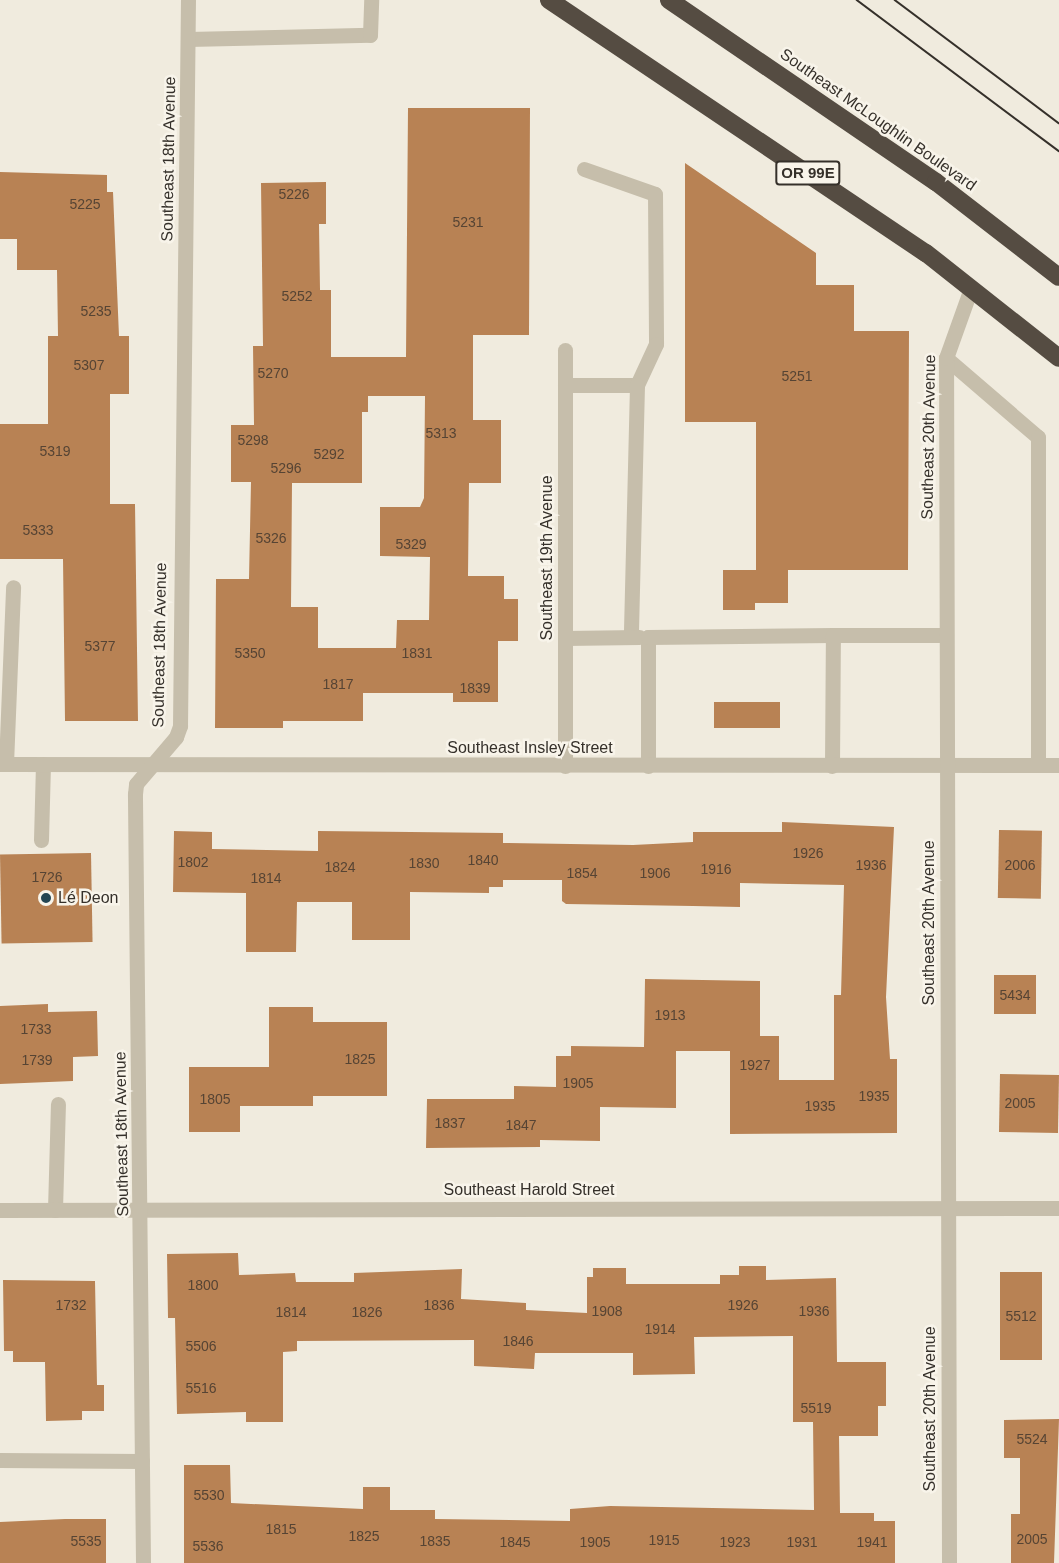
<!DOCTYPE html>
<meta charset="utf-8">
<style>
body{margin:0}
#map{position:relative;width:1059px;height:1563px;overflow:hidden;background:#f0ebde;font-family:Arial,sans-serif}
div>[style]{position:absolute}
.building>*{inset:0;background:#b88254;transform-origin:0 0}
.lane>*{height:15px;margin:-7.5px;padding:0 7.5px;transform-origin:7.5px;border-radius:7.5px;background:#c6beab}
.street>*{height:15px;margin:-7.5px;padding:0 7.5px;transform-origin:7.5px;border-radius:7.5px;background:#c6beab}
.highway>*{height:18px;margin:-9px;padding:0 9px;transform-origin:9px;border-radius:9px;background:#554c42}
.tram>*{height:1.5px;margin:-0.75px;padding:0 0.75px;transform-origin:0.75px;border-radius:0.75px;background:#35302a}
.dots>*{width:16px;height:16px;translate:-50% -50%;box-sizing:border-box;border:3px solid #f8f4ea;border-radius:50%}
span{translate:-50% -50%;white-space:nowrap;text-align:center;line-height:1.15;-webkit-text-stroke:5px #f8f4ea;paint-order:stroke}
.number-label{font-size:14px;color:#564434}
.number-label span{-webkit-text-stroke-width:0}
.shield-label span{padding:2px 4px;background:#f8f4ea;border:2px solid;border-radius:4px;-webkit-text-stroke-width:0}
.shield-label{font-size:15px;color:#35302a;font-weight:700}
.street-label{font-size:16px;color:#35302a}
.poi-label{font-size:16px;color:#35302a}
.left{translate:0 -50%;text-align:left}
</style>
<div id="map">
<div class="building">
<i style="clip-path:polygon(evenodd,408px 108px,530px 108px,529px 335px,473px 335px,473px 420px,501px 420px,501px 483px,469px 483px,468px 576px,504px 576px,504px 599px,518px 599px,518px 641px,498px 641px,498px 702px,453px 702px,453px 693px,363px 693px,363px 721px,283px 721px,283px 728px,215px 728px,216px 579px,249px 579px,251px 482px,231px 482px,231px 425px,254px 425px,253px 346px,263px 346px,261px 183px,326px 182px,326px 224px,319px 224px,320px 290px,331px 290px,331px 357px,406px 357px,408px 108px,368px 396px,425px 396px,424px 498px,420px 507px,380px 507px,380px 556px,430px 557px,429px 620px,397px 620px,396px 648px,318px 648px,318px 607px,291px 607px,292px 483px,362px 483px,362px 412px,368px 412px,368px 396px)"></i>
<i style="clip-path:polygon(685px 163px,816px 253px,816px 285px,854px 285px,854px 331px,909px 331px,908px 570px,788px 570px,788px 603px,755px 603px,755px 610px,723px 610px,723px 570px,756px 570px,756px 422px,685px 422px)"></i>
<i style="clip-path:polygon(0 172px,107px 175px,107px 192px,113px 192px,119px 336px,129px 336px,129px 394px,110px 394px,110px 504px,135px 504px,138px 721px,65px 721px,63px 559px,0 559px,0 424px,48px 424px,48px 336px,58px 336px,57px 270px,17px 270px,17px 239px,0 239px)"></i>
<i style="left:714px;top:702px;width:66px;height:26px"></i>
<i style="clip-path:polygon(782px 822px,894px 827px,886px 997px,890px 1059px,897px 1059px,897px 1133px,730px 1134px,730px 1051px,676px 1051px,676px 1108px,600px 1107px,600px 1141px,540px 1140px,540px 1147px,426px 1148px,427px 1099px,514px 1099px,514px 1086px,556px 1087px,556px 1056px,571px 1056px,571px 1046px,644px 1047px,645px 979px,760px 981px,760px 1036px,779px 1036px,779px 1080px,834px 1080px,834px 995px,841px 995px,844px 885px,740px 883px,740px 907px,693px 906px,566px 904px,562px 901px,562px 880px,503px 880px,503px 887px,489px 887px,489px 893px,410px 892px,410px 940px,352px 940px,352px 902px,297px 902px,296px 952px,246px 952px,246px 893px,173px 892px,174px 831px,212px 832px,212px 849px,318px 851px,318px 831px,503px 833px,503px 843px,633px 845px,693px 842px,693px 832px,782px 832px)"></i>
<i style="left:999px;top:830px;width:43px;height:68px;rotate:1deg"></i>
<i style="left:91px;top:853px;width:89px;height:91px;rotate:89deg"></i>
<i style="left:994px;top:975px;width:42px;height:39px"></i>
<i style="clip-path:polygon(48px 1004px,48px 1012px,97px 1011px,98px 1056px,73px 1057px,73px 1081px,0 1084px,0 1006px)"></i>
<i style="clip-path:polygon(269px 1007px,313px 1007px,313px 1022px,387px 1022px,387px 1096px,313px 1096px,313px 1106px,240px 1106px,240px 1132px,189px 1132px,189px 1067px,269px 1067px)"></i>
<i style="left:1000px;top:1074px;width:59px;height:58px;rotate:1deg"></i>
<i style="clip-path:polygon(238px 1253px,239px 1275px,295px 1273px,296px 1282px,354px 1282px,354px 1273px,462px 1269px,461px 1299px,526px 1303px,526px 1310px,587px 1313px,587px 1277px,593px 1277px,593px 1268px,626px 1268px,626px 1284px,720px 1284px,720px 1275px,739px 1275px,739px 1266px,766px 1266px,766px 1280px,836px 1278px,837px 1362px,886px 1362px,886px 1406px,878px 1406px,878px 1436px,839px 1436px,840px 1513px,874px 1513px,874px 1521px,895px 1521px,895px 1563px,184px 1563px,184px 1465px,230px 1465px,231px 1503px,363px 1509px,363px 1487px,390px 1487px,390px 1510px,435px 1510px,435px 1519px,570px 1521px,570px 1509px,610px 1506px,814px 1510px,813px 1422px,793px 1422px,793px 1336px,694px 1337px,695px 1374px,633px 1375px,633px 1353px,535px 1353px,534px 1369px,474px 1366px,474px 1340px,297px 1341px,297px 1351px,283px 1352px,283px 1422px,246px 1422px,246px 1412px,177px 1414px,175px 1318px,168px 1318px,167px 1254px)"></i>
<i style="left:1000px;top:1272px;width:42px;height:88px"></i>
<i style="clip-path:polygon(3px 1280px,95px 1281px,97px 1385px,104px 1385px,104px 1411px,82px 1411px,82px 1420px,46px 1421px,45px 1362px,13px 1362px,13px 1351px,4px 1351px)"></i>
<i style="clip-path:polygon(1059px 1419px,1054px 1563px,1011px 1563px,1011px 1514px,1020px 1514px,1020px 1458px,1004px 1458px,1004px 1420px)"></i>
<i style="clip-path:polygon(65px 1519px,106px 1519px,106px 1563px,0 1563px,0 1522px)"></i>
</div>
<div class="lane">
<i style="left:188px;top:39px;width:182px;rotate:-1.3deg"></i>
<i style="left:370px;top:35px;width:35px;rotate:-88deg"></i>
<i style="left:584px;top:169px;width:75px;rotate:19.4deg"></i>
<i style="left:655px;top:194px;width:150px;rotate:89.6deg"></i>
<i style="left:656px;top:344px;width:45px;rotate:114.9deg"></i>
<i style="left:946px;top:358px;width:121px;rotate:40.7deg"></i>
<i style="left:1038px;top:437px;width:328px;rotate:90deg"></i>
<i style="left:565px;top:385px;width:72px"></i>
<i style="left:637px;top:385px;width:252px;rotate:91.4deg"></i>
<i style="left:565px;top:638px;width:74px;rotate:-0.8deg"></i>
<i style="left:6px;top:764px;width:177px;rotate:-87.7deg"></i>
<i style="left:648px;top:766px;width:129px;rotate:-90deg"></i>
<i style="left:648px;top:637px;width:185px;rotate:-0.6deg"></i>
<i style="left:832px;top:766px;width:131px;rotate:-89.6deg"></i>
<i style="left:833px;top:635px;width:113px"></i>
<i style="left:41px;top:840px;width:76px;rotate:-88.5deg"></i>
<i style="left:55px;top:1210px;width:106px;rotate:-88.4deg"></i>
<i style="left:0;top:1460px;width:142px;rotate:0.4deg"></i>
</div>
<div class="street">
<i style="left:0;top:764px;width:1059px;rotate:0.05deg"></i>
<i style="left:565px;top:766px;width:416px;rotate:-90deg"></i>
<i style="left:0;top:1210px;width:1059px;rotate:-0.11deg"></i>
<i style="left:143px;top:1563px;width:769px;rotate:-90.6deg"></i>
<i style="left:135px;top:794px;width:10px;rotate:-84deg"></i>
<i style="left:136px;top:784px;width:62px;rotate:-49.6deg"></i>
<i style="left:176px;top:737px;width:12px;rotate:-70deg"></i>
<i style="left:180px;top:726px;width:726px;rotate:-89.37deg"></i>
<i style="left:949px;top:1563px;width:1205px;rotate:-90.14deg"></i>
<i style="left:946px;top:358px;width:74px;rotate:-70.3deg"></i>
</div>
<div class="highway">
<i style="left:549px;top:0;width:454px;rotate:33.9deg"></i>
<i style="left:926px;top:253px;width:169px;rotate:38.3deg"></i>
<i style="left:669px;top:0;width:323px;rotate:34.3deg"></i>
<i style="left:936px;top:182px;width:155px;rotate:37.7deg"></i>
</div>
<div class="tram">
<i style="left:857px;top:0;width:252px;rotate:36.8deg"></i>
<i style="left:895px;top:0;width:205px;rotate:36.9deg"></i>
</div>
<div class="dots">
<i style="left:46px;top:898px;background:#244552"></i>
</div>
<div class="number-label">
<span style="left:294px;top:194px">5226</span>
<span style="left:85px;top:204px">5225</span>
<span style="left:468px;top:222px">5231</span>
<span style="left:297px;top:296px">5252</span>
<span style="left:96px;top:311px">5235</span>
<span style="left:89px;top:365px">5307</span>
<span style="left:273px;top:373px">5270</span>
<span style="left:797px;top:376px">5251</span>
<span style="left:441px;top:433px">5313</span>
<span style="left:253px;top:440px">5298</span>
<span style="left:55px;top:451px">5319</span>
<span style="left:329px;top:454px">5292</span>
<span style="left:286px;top:468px">5296</span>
<span style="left:38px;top:530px">5333</span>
<span style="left:271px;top:538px">5326</span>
<span style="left:411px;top:544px">5329</span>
<span style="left:100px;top:646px">5377</span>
<span style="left:250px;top:653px">5350</span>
<span style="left:417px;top:653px">1831</span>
<span style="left:338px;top:684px">1817</span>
<span style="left:475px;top:688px">1839</span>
<span style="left:808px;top:853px">1926</span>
<span style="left:483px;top:860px">1840</span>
<span style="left:193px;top:862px">1802</span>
<span style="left:424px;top:863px">1830</span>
<span style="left:871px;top:865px">1936</span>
<span style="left:1020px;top:865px">2006</span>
<span style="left:340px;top:867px">1824</span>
<span style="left:716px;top:869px">1916</span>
<span style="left:582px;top:873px">1854</span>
<span style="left:655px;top:873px">1906</span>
<span style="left:47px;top:877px">1726</span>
<span style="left:266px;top:878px">1814</span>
<span style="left:1015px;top:995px">5434</span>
<span style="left:670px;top:1015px">1913</span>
<span style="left:36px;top:1029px">1733</span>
<span style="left:360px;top:1059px">1825</span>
<span style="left:37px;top:1060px">1739</span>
<span style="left:755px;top:1065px">1927</span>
<span style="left:578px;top:1083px">1905</span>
<span style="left:874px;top:1096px">1935</span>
<span style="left:215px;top:1099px">1805</span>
<span style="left:1020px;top:1103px">2005</span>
<span style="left:820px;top:1106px">1935</span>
<span style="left:450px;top:1123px">1837</span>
<span style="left:521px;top:1125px">1847</span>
<span style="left:203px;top:1285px">1800</span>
<span style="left:71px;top:1305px">1732</span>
<span style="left:439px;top:1305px">1836</span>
<span style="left:743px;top:1305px">1926</span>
<span style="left:607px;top:1311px">1908</span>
<span style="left:814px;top:1311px">1936</span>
<span style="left:291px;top:1312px">1814</span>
<span style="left:367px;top:1312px">1826</span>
<span style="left:1021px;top:1316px">5512</span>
<span style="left:660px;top:1329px">1914</span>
<span style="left:518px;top:1341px">1846</span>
<span style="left:201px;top:1346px">5506</span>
<span style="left:201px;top:1388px">5516</span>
<span style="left:816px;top:1408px">5519</span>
<span style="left:1032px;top:1439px">5524</span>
<span style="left:209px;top:1495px">5530</span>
<span style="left:281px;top:1529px">1815</span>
<span style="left:364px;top:1536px">1825</span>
<span style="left:1032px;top:1539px">2005</span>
<span style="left:664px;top:1540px">1915</span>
<span style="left:86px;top:1541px">5535</span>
<span style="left:435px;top:1541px">1835</span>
<span style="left:515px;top:1542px">1845</span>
<span style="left:595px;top:1542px">1905</span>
<span style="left:735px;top:1542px">1923</span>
<span style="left:802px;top:1542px">1931</span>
<span style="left:872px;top:1542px">1941</span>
<span style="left:208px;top:1546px">5536</span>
</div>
<div class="shield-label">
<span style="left:808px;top:173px">OR 99E</span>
</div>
<div class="street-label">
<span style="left:878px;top:120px;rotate:35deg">Southeast McLoughlin Boulevard</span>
<span style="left:169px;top:159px;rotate:-89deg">Southeast 18th Avenue</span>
<span style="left:929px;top:437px;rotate:-89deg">Southeast 20th Avenue</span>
<span style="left:547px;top:558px;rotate:-90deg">Southeast 19th Avenue</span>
<span style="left:160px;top:645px;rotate:-89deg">Southeast 18th Avenue</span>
<span style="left:530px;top:748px">Southeast Insley Street</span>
<span style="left:929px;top:923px;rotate:-90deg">Southeast 20th Avenue</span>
<span style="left:122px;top:1134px;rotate:-91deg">Southeast 18th Avenue</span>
<span style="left:529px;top:1190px">Southeast Harold Street</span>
<span style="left:930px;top:1409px;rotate:-90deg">Southeast 20th Avenue</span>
</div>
<div class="poi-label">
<span class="left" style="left:58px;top:898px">Lé Deon</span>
</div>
</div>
